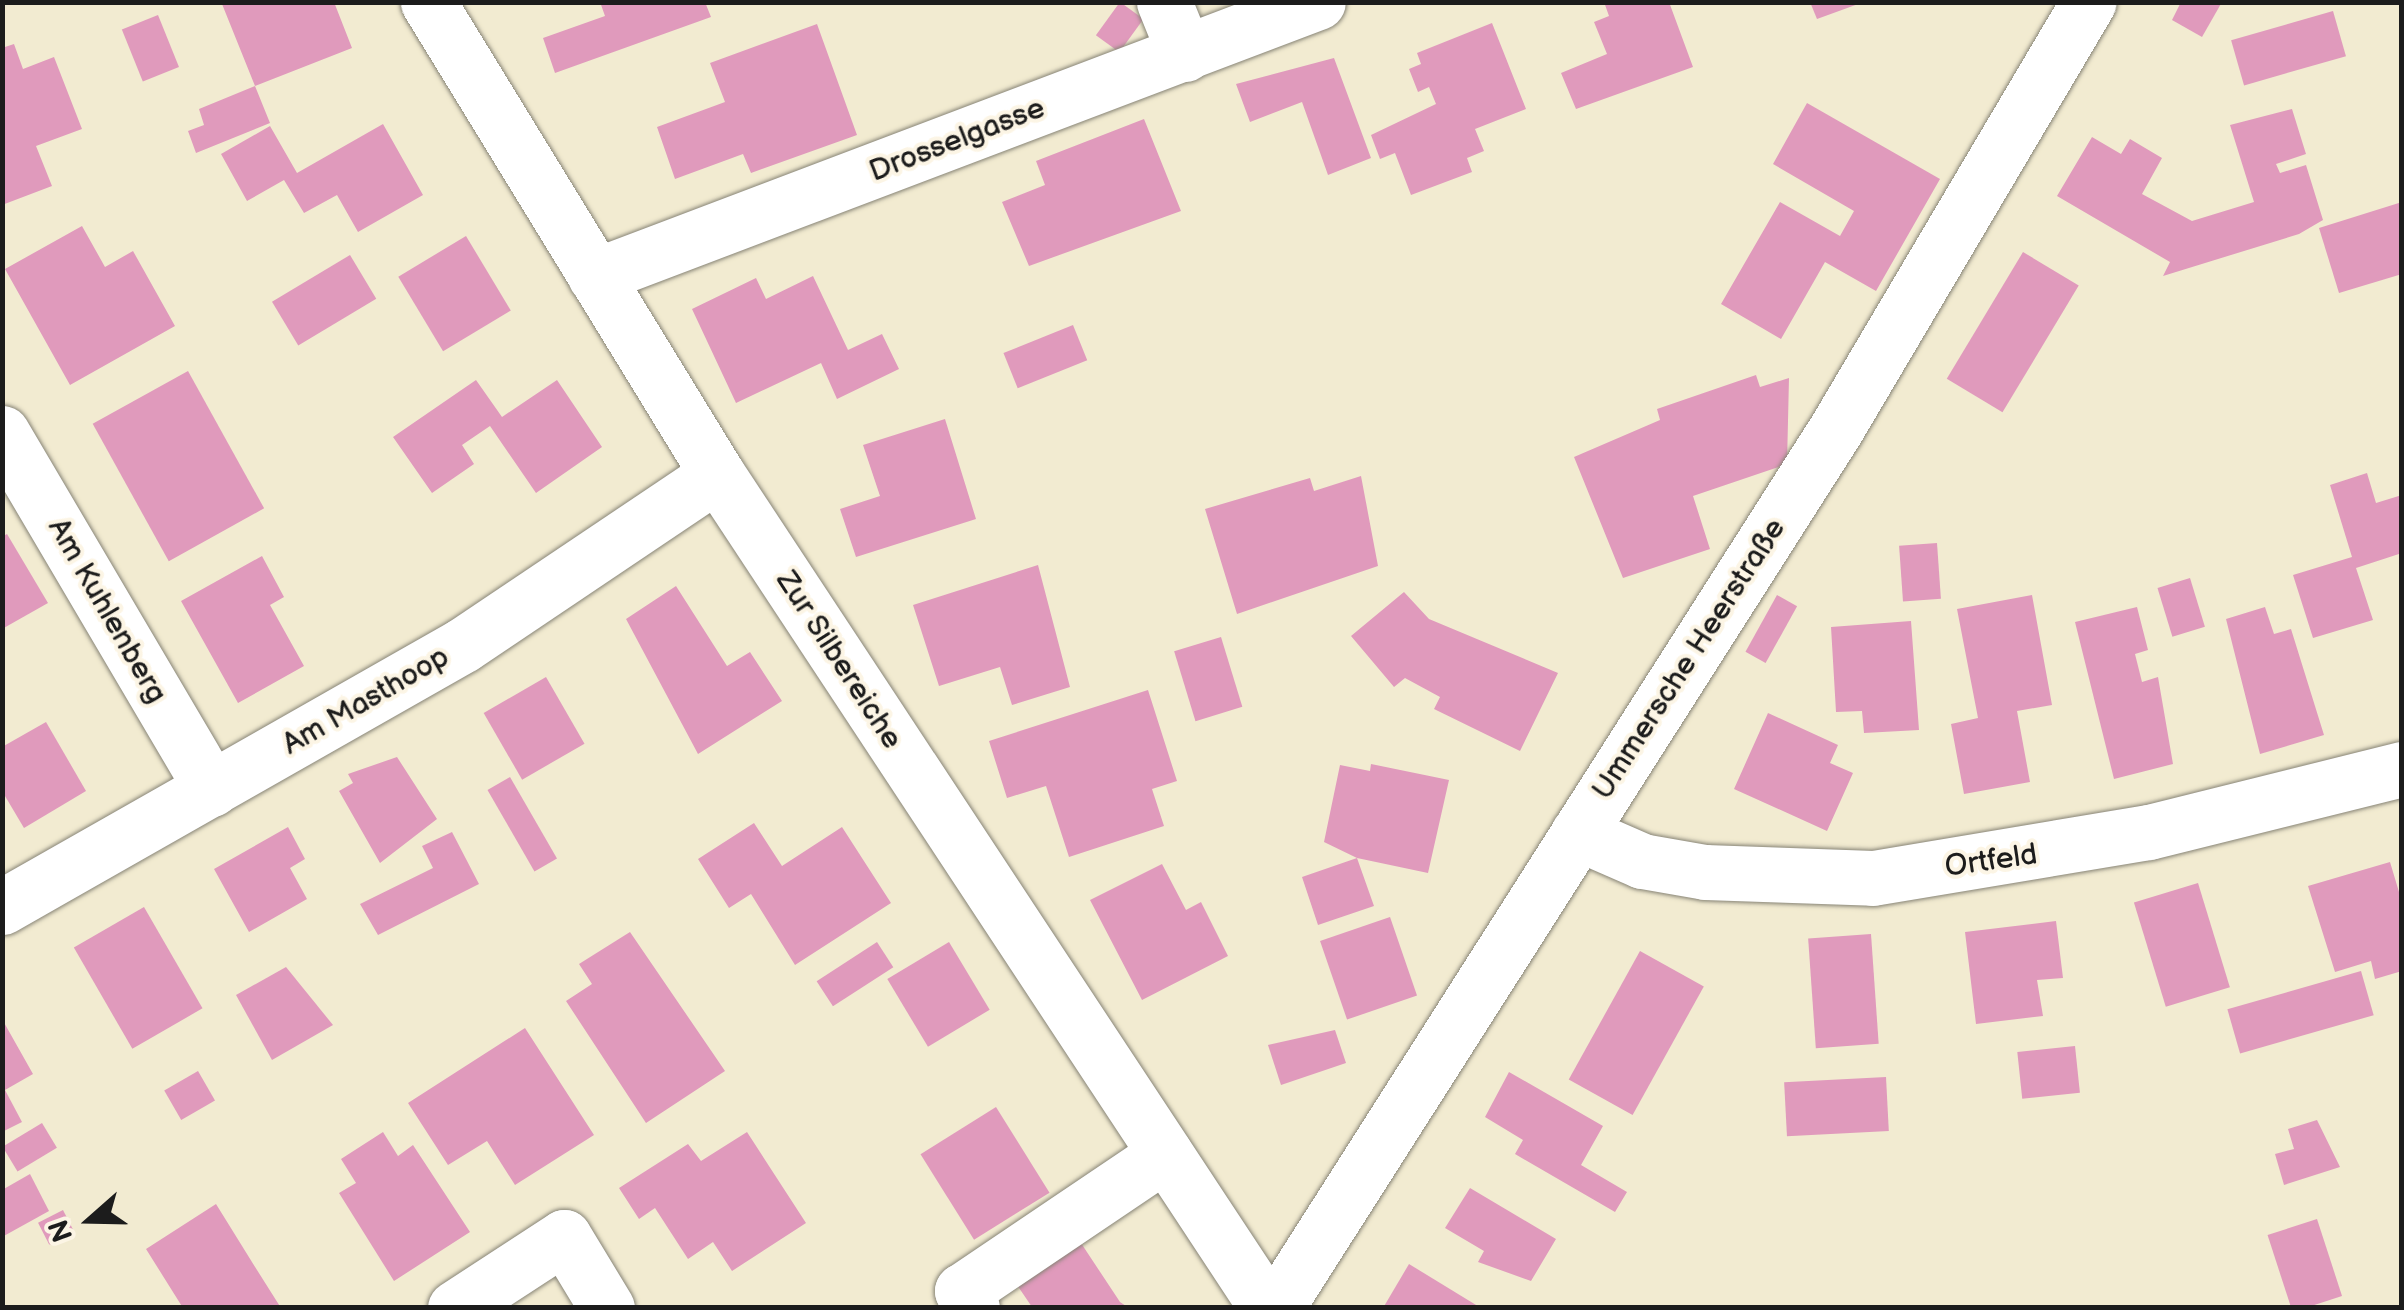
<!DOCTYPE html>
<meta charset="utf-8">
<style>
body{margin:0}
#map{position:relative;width:2404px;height:1310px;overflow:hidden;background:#f2ebd1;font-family:"Balsamiq Sans",sans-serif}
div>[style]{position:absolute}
.building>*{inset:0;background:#e09abc;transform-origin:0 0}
.roads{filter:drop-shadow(0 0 2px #878476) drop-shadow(0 0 2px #878476)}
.minor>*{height:55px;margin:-27.5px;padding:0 27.5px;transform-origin:27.5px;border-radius:27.5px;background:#fff}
span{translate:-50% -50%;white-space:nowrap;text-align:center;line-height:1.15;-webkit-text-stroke:8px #fcf5e5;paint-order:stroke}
.street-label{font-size:30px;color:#1c1c1c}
.frame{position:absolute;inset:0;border:5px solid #1c1c1c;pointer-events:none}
.north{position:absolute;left:40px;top:1170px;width:100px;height:100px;-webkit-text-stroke:8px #fcf5e5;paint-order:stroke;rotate:250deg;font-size:28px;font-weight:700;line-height:40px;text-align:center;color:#1c1c1c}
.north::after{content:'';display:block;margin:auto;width:35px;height:45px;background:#1c1c1c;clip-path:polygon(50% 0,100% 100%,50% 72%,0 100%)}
</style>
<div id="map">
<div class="building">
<i style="clip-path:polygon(334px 2px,352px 48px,255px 86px,270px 123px,196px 153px,188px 131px,204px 125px,199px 109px,255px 86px,222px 4px)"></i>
<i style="clip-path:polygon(600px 2px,705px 2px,711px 17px,555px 73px,543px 38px,605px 16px)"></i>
<i style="left:1120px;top:2px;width:29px;height:41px;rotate:36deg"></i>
<i style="clip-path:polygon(1604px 2px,1669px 2px,1693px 67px,1576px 109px,1561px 73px,1607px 54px,1594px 22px,1609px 16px)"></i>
<i style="clip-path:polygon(1810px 2px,1860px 2px,1861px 3px,1817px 19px)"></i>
<i style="clip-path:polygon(2181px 2px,2222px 2px,2202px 37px,2172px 20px)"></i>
<i style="left:2333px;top:11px;width:47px;height:106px;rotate:74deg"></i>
<i style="left:158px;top:15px;width:56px;height:39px;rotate:68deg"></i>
<i style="clip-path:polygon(1492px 23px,1526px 109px,1475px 129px,1484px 151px,1467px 158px,1472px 172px,1411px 195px,1395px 153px,1380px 159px,1371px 135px,1436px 104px,1429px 87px,1418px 92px,1409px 69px,1421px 64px,1417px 53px)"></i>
<i style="clip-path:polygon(817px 24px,857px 135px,751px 173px,743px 154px,675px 179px,657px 127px,725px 102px,710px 63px)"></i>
<i style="clip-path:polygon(14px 44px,23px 69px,54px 57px,82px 129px,36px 146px,52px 186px,2px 205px,2px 48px)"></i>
<i style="clip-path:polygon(1334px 58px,1371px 158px,1328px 175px,1302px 102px,1250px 122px,1236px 84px)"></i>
<i style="clip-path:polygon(1807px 103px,1940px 179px,1876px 291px,1825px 262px,1781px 339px,1721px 304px,1780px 202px,1840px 236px,1854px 211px,1773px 164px)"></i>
<i style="clip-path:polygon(2292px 109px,2306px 154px,2276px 164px,2280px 173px,2306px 165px,2323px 220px,2299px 234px,2163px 276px,2170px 262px,2057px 196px,2092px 137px,2121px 154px,2130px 139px,2162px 158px,2142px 194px,2192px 221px,2254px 202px,2230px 125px)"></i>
<i style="clip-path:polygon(1144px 119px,1181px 211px,1029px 266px,1002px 202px,1045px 185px,1036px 161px)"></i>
<i style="clip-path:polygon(383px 124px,423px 195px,358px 232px,337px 195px,304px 213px,284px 180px,247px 201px,221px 154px,270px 126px,297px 173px)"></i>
<i style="clip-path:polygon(2402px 202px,2402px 274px,2339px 293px,2319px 228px)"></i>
<i style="clip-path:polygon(82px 226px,105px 267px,133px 251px,175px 326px,70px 385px,5px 269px)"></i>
<i style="left:466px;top:236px;width:87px;height:79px;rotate:59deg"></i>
<i style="left:2023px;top:252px;width:65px;height:148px;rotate:31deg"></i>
<i style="left:350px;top:255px;width:51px;height:91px;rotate:59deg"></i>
<i style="clip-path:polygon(813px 276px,848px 350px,882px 334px,899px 369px,837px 399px,821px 363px,736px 403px,692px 309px,756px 278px,766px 299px)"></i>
<i style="left:1073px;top:325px;width:38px;height:75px;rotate:68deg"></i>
<i style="left:188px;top:371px;width:157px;height:109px;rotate:61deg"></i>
<i style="clip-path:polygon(1756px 375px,1760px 387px,1789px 378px,1787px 464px,1693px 496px,1710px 549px,1623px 578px,1574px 457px,1660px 420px,1657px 409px)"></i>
<i style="clip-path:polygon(476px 380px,502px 417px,557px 380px,602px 447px,536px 493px,490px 426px,462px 445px,474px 464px,432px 493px,393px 437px)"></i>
<i style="clip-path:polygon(945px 419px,976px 519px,856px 557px,840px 509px,880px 496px,863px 445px)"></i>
<i style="clip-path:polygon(2367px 473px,2376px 503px,2402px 495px,2402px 553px,2356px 568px,2373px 620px,2313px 638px,2293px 575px,2352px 557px,2330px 485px)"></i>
<i style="clip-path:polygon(1361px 476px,1378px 566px,1237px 614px,1205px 509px,1310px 478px,1314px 491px)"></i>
<i style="clip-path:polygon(7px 534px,48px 603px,2px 629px,2px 537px)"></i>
<i style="left:1937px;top:543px;width:56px;height:38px;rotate:86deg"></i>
<i style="clip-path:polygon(262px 556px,284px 597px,270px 605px,304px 666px,238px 703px,181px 601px)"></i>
<i style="clip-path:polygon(1038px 565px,1070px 687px,1012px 705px,1000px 667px,939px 686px,913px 605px)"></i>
<i style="left:2190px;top:578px;width:51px;height:34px;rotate:73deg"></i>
<i style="clip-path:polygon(676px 586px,727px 666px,750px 652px,782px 701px,698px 754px,626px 619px)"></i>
<i style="clip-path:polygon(1404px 592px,1429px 619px,1558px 673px,1520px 751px,1434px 709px,1440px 697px,1405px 678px,1394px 687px,1351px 636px)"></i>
<i style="left:1777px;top:595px;width:23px;height:65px;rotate:29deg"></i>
<i style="clip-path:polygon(2032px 595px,2052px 705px,2017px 711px,2030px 782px,1964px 794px,1951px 724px,1978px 718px,1957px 609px)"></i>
<i style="clip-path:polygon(2137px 607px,2148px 650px,2135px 654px,2142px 682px,2158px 677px,2173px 764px,2114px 779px,2075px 622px)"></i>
<i style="clip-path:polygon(2265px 607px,2274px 634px,2291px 629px,2324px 735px,2260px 754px,2226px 619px)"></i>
<i style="clip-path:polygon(1911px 621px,1919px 730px,1864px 733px,1862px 711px,1836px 712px,1831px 627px)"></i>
<i style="left:1221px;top:637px;width:73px;height:49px;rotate:73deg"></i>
<i style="left:546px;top:677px;width:77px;height:72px;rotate:60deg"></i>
<i style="clip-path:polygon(1148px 690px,1177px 781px,1152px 789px,1164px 826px,1069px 857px,1046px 786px,1007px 798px,989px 741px)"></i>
<i style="clip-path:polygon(1768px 713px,1838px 745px,1830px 763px,1853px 773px,1827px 831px,1734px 789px)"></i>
<i style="clip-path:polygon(46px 722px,86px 791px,24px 828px,2px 791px,2px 747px)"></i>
<i style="clip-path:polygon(397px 757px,437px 819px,380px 863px,339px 791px,353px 783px,348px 774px)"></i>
<i style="clip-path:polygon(1371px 764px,1449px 780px,1428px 873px,1357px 858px,1374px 906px,1318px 925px,1302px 877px,1357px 858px,1324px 842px,1340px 765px,1370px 771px)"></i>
<i style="left:510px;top:777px;width:94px;height:26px;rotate:60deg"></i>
<i style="clip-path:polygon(754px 823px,782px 866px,842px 827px,891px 903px,795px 965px,751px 894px,729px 908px,698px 859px)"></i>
<i style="clip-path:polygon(288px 827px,305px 859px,290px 868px,307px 899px,249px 932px,214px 869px)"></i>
<i style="clip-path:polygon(452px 832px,479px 884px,378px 935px,360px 904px,433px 868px,422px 846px)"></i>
<i style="clip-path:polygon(2390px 862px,2402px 902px,2402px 971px,2375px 979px,2371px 961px,2335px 972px,2308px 886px)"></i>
<i style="clip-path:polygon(1162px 864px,1186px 910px,1201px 902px,1228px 956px,1142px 1000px,1090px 900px)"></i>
<i style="left:2198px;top:883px;width:109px;height:67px;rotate:73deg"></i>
<i style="left:144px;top:907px;width:117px;height:81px;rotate:60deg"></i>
<i style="left:1390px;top:917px;width:83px;height:74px;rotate:71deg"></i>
<i style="clip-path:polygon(2056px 921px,2063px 978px,2037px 980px,2043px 1016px,1976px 1024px,1965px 932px)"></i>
<i style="clip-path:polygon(630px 932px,725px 1071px,646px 1123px,566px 1001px,592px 984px,579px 964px)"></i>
<i style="left:1871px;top:934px;width:110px;height:63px;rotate:86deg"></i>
<i style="left:877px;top:942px;width:30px;height:72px;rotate:57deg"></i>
<i style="left:949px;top:942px;width:79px;height:72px;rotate:59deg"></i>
<i style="left:1640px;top:951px;width:73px;height:147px;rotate:29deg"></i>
<i style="clip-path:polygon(286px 967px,333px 1025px,272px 1060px,236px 995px)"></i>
<i style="left:2361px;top:971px;width:46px;height:139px;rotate:74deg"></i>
<i style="clip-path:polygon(2px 1019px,33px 1074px,5px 1090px,22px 1122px,2px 1132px)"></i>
<i style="clip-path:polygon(525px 1028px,594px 1135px,515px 1185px,487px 1141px,448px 1165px,408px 1103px)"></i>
<i style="clip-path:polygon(1335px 1030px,1346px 1063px,1281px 1085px,1268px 1045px)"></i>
<i style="left:2075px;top:1046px;width:47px;height:58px;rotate:84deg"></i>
<i style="left:198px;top:1071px;width:34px;height:39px;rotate:60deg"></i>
<i style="clip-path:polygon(1509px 1072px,1603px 1126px,1581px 1165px,1627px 1192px,1615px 1212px,1515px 1154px,1523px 1140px,1485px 1117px)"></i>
<i style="left:1886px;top:1077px;width:54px;height:102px;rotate:87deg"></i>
<i style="left:996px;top:1107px;width:101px;height:89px;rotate:58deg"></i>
<i style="clip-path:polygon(2317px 1120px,2340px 1167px,2284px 1185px,2275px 1154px,2294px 1149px,2288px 1129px)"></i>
<i style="left:42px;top:1123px;width:29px;height:46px;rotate:59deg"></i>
<i style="clip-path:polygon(383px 1132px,398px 1156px,413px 1145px,470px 1232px,394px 1281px,339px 1193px,356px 1183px,341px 1159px)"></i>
<i style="clip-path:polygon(747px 1132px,806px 1223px,732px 1271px,713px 1242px,688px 1259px,655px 1208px,639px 1219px,619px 1188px,688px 1144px,701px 1161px)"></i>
<i style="clip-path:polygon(30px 1174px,49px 1211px,2px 1237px,2px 1190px)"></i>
<i style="clip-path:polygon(1470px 1188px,1556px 1239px,1531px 1281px,1478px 1262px,1484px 1251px,1445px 1228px)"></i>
<i style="clip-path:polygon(216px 1204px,257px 1270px,281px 1308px,183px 1308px,146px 1249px)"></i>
<i style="left:63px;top:1210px;width:25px;height:28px;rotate:63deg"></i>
<i style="left:2317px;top:1219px;width:81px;height:52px;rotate:72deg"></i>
<i style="clip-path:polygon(1077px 1237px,1120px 1302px,1129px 1308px,1032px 1307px,1013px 1279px)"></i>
<i style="clip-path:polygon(1409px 1264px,1481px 1308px,1383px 1308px)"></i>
</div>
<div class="roads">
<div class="minor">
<i style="left:428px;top:2px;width:553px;rotate:58.52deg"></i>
<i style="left:717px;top:474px;width:999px;rotate:56.6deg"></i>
<i style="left:1164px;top:2px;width:56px;rotate:68deg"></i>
<i style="left:595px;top:276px;width:773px;rotate:-20.76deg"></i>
<i style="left:2px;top:433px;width:413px;rotate:59.5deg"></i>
<i style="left:1578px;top:833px;width:70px;rotate:23.6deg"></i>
<i style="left:1642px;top:861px;width:64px;rotate:9.9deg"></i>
<i style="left:1705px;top:872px;width:168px;rotate:2deg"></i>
<i style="left:1873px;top:878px;width:280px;rotate:-9.5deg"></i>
<i style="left:2149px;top:832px;width:261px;rotate:-14deg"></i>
<i style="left:2px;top:907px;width:530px;rotate:-29.61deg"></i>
<i style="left:463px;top:645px;width:306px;rotate:-33.9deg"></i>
<i style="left:455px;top:1308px;width:130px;rotate:-33.1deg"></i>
<i style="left:564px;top:1237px;width:83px;rotate:58.8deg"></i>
<i style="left:972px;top:1308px;width:20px;rotate:-120deg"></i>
<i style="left:962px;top:1291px;width:245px;rotate:-34deg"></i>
<i style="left:1276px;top:1308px;width:1042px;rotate:-57.5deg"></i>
<i style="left:1836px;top:429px;width:496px;rotate:-59.4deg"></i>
</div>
</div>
<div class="street-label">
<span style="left:957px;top:140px;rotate:-21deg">Drosselgasse</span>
<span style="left:107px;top:611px;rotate:60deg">Am Kuhlenberg</span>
<span style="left:1689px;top:659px;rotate:-57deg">Ummersche Heerstraße</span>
<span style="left:839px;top:660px;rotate:57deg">Zur Silbereiche</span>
<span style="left:366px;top:701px;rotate:-30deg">Am Masthoop</span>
<span style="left:1991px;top:861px;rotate:-8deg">Ortfeld</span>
</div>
<div class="frame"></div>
<div class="north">N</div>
</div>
